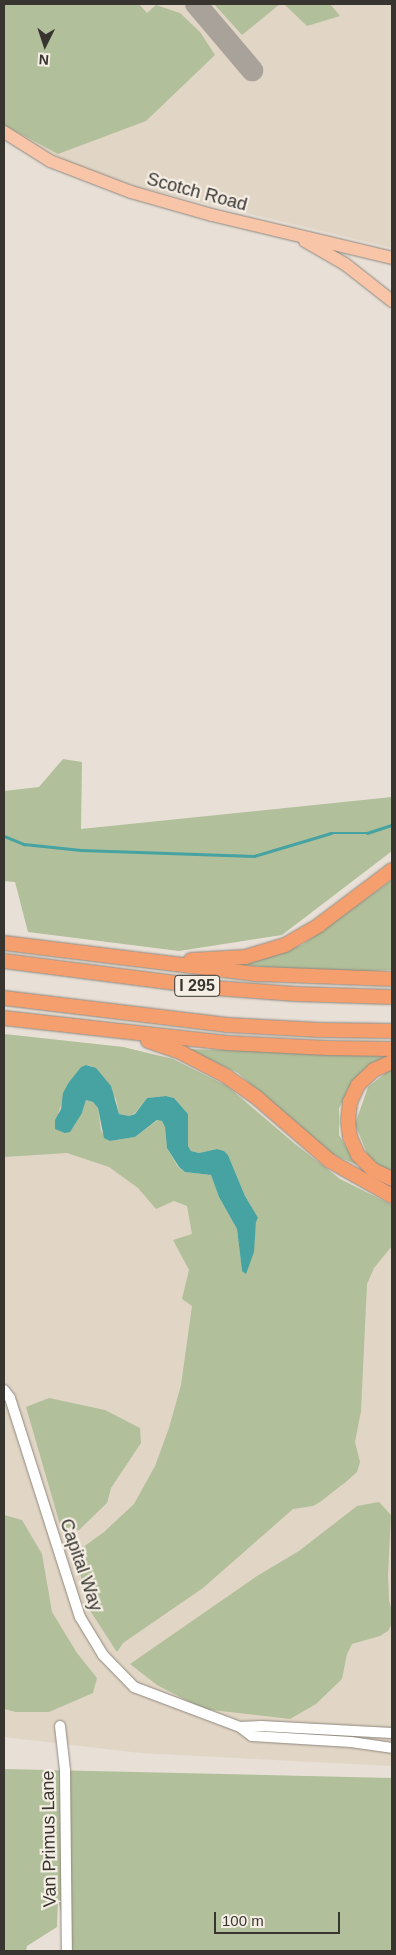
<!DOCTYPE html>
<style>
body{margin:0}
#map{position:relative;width:396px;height:1955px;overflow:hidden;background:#e8e0d7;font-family:Arial,sans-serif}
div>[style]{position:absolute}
.built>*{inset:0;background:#e1d5c5}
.green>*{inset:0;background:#b1bf9a}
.water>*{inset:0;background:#47a2a2}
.stream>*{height:2.5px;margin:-1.25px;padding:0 1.25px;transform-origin:1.25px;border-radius:1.25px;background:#47a2a2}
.taxiway>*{height:22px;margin:-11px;padding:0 11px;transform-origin:11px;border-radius:11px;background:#a8a29a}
.roads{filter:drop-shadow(0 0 1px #8f887f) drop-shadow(0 0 1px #8f887f)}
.minor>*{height:10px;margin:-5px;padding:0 5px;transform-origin:5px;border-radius:5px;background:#fff}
.major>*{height:12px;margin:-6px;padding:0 6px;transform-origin:6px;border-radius:6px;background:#f9c5a8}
.highway>*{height:14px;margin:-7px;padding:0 7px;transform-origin:7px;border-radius:7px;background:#f59f6e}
span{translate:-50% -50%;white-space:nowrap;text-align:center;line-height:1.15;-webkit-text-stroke:4.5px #f5eee4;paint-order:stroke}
.shield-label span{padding:1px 4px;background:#f5eee4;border:1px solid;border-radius:4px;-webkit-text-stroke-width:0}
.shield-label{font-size:16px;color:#383531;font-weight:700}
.street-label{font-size:18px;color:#383531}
.frame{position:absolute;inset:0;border:5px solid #383531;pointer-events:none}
.north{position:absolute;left:20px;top:20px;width:50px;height:50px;-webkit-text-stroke:4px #f5eee4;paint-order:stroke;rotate:184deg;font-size:14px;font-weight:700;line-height:20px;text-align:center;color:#383531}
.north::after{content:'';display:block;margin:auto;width:18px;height:22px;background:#383531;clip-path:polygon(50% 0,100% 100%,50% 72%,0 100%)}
.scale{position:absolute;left:214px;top:1912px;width:126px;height:22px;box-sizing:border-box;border:2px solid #383531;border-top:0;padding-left:6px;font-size:15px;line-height:18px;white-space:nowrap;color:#383531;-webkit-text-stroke:4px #f5eee4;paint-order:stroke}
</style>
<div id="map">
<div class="built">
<i style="clip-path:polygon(4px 4px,392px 4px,392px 248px,141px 188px,73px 164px,33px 144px,4px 125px)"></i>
<i style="clip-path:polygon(4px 1034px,123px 1047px,173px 1059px,227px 1086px,295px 1144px,340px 1179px,392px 1205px,392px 1766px,140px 1753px,4px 1737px)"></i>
</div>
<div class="green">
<i style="clip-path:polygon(4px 4px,139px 4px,147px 13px,156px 5px,180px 13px,200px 32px,215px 55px,146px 121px,58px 154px,4px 125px)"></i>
<i style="clip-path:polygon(214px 4px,280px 4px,242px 35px)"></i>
<i style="clip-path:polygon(284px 4px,330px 4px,340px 16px,307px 26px)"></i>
<i style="clip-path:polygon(63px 759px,82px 762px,81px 829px,392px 797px,392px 851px,282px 935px,179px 951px,28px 932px,15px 882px,4px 881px,4px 791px,39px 787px)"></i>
<i style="clip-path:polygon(392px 880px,392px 970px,343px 972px,240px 965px,302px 945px)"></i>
<i style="clip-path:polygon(evenodd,4px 1034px,123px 1047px,173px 1059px,227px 1086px,295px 1144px,340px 1179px,392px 1205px,392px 1246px,374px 1268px,367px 1284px,361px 1411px,355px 1442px,360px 1462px,357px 1472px,347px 1481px,320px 1502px,313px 1506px,293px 1509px,203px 1588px,123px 1643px,117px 1652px,89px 1609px,75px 1553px,104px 1532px,134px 1504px,155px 1466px,169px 1428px,181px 1385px,192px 1306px,182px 1299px,189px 1270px,173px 1240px,192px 1234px,187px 1206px,174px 1201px,156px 1209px,138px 1188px,109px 1167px,67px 1153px,4px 1157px,4px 1034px,86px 1065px,91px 1066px,116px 1099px,119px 1114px,129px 1116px,135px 1113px,147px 1098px,166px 1096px,174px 1098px,188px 1114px,188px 1146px,191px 1151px,199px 1153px,217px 1149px,224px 1151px,228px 1155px,245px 1196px,258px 1219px,256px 1222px,254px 1246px,242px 1271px,237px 1229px,219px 1197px,211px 1175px,185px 1172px,178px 1167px,167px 1148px,165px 1127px,162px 1121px,158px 1120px,135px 1137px,110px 1141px,101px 1131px,98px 1108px,93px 1102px,86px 1100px,82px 1113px,58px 1114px,69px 1082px,81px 1067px,86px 1065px)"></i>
<i style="clip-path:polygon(187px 1049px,389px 1055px,356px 1079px,339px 1108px,339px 1135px,357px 1165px,323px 1150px,238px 1073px)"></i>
<i style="clip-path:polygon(392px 1068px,392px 1173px,388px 1173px,368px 1156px,355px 1124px,368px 1087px)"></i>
<i style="clip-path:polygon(49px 1398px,105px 1410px,140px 1428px,141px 1443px,111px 1488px,107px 1503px,79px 1530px,61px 1528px,26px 1407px)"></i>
<i style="clip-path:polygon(379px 1502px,391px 1515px,388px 1575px,389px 1600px,392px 1612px,391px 1625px,388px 1631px,380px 1636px,352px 1644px,347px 1654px,342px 1679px,316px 1704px,290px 1719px,203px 1709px,157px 1685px,130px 1664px,257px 1576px,299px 1551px,357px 1506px)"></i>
<i style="clip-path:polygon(4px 1515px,22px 1520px,42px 1554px,52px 1612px,77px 1653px,97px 1678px,93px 1693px,49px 1712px,16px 1712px,4px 1709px)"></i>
<i style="clip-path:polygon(4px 1769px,392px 1778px,392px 1951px,70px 1951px,58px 1899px,57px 1927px,27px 1946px,26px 1951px,4px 1951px)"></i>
</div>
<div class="water">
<i style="clip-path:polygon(86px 1065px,96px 1068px,111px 1086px,119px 1114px,129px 1116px,135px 1114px,147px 1098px,166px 1096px,174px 1098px,188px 1114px,188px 1146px,191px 1151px,199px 1153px,217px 1149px,224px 1151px,228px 1155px,245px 1196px,258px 1218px,256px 1222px,254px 1252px,246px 1274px,242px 1271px,237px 1229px,219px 1197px,211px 1175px,185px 1172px,179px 1167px,167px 1148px,165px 1127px,162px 1121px,157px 1120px,135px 1137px,110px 1141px,104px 1138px,98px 1108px,93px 1102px,86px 1100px,82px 1113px,70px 1132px,65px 1133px,55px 1129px,55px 1120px,61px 1109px,63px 1093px,69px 1082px,81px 1067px)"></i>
</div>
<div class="stream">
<i style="left:4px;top:836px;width:22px;rotate:22deg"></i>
<i style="left:24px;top:844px;width:57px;rotate:6deg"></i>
<i style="left:81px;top:850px;width:173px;rotate:2deg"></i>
<i style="left:254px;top:856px;width:80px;rotate:-16.6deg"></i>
<i style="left:331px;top:833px;width:36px"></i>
<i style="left:367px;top:833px;width:26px;rotate:-18deg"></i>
</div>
<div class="taxiway">
<i style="left:196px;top:4px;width:87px;rotate:49.7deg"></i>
</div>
<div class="roads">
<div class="minor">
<i style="left:4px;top:1390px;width:10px;rotate:53deg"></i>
<i style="left:10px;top:1398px;width:230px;rotate:72.3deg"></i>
<i style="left:80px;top:1617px;width:44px;rotate:58.8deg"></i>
<i style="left:103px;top:1655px;width:45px;rotate:45.9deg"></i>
<i style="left:134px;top:1687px;width:113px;rotate:20.7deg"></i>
<i style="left:240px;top:1727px;width:15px;rotate:37deg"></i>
<i style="left:252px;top:1736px;width:99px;rotate:3.5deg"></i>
<i style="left:351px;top:1742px;width:41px;rotate:8.3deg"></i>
<i style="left:60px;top:1726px;width:44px;rotate:83.5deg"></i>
<i style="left:65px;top:1770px;width:181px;rotate:89.4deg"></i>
<i style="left:240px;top:1727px;width:21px;rotate:-3deg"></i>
<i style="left:261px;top:1726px;width:131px;rotate:3.1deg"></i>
</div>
<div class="major">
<i style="left:4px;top:132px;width:54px;rotate:32.2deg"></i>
<i style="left:50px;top:161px;width:87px;rotate:20.9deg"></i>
<i style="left:131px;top:192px;width:84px;rotate:15.9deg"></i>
<i style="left:212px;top:215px;width:185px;rotate:13.4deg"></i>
<i style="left:305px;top:241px;width:46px;rotate:29.9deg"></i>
<i style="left:345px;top:264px;width:60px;rotate:38.2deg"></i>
</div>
<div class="highway">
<i style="left:4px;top:943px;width:256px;rotate:7deg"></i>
<i style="left:258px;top:974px;width:134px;rotate:2.1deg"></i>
<i style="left:191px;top:960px;width:54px;rotate:-3.2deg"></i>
<i style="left:245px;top:957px;width:42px;rotate:-16.7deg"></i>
<i style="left:285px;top:945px;width:39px;rotate:-30deg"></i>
<i style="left:319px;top:925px;width:91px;rotate:-37deg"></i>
<i style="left:4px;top:961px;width:213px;rotate:7.3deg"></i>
<i style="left:215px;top:988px;width:81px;rotate:4.2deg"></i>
<i style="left:296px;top:994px;width:96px;rotate:1.8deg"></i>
<i style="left:4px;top:998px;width:225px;rotate:6.9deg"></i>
<i style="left:227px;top:1025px;width:93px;rotate:3.1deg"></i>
<i style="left:320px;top:1030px;width:72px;rotate:0.8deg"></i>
<i style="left:4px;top:1018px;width:225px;rotate:6.4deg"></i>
<i style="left:228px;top:1043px;width:99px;rotate:2.9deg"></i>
<i style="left:327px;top:1048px;width:65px;rotate:0.9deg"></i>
<i style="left:148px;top:1041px;width:36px;rotate:19deg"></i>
<i style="left:182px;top:1053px;width:50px;rotate:27.6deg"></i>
<i style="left:226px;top:1076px;width:37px;rotate:35deg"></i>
<i style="left:256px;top:1097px;width:98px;rotate:40.9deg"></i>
<i style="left:330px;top:1161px;width:71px;rotate:29.4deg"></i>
<i style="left:392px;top:1062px;width:20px;rotate:156deg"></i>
<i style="left:374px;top:1070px;width:22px;rotate:137deg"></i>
<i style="left:358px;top:1085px;width:19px;rotate:115deg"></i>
<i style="left:350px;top:1102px;width:19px;rotate:96deg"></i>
<i style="left:348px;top:1121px;width:16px;rotate:83deg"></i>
<i style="left:350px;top:1137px;width:20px;rotate:66deg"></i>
<i style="left:358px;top:1155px;width:21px;rotate:45deg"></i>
<i style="left:373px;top:1170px;width:21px;rotate:25deg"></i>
</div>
</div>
<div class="shield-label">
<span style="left:197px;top:986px">I 295</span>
</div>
<div class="street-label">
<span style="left:197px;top:192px;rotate:15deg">Scotch Road</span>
<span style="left:81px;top:1565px;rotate:71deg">Capital Way</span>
<span style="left:49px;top:1839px;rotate:-91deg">Van Primus Lane</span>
</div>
<div class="frame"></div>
<div class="north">N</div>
<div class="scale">100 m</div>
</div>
